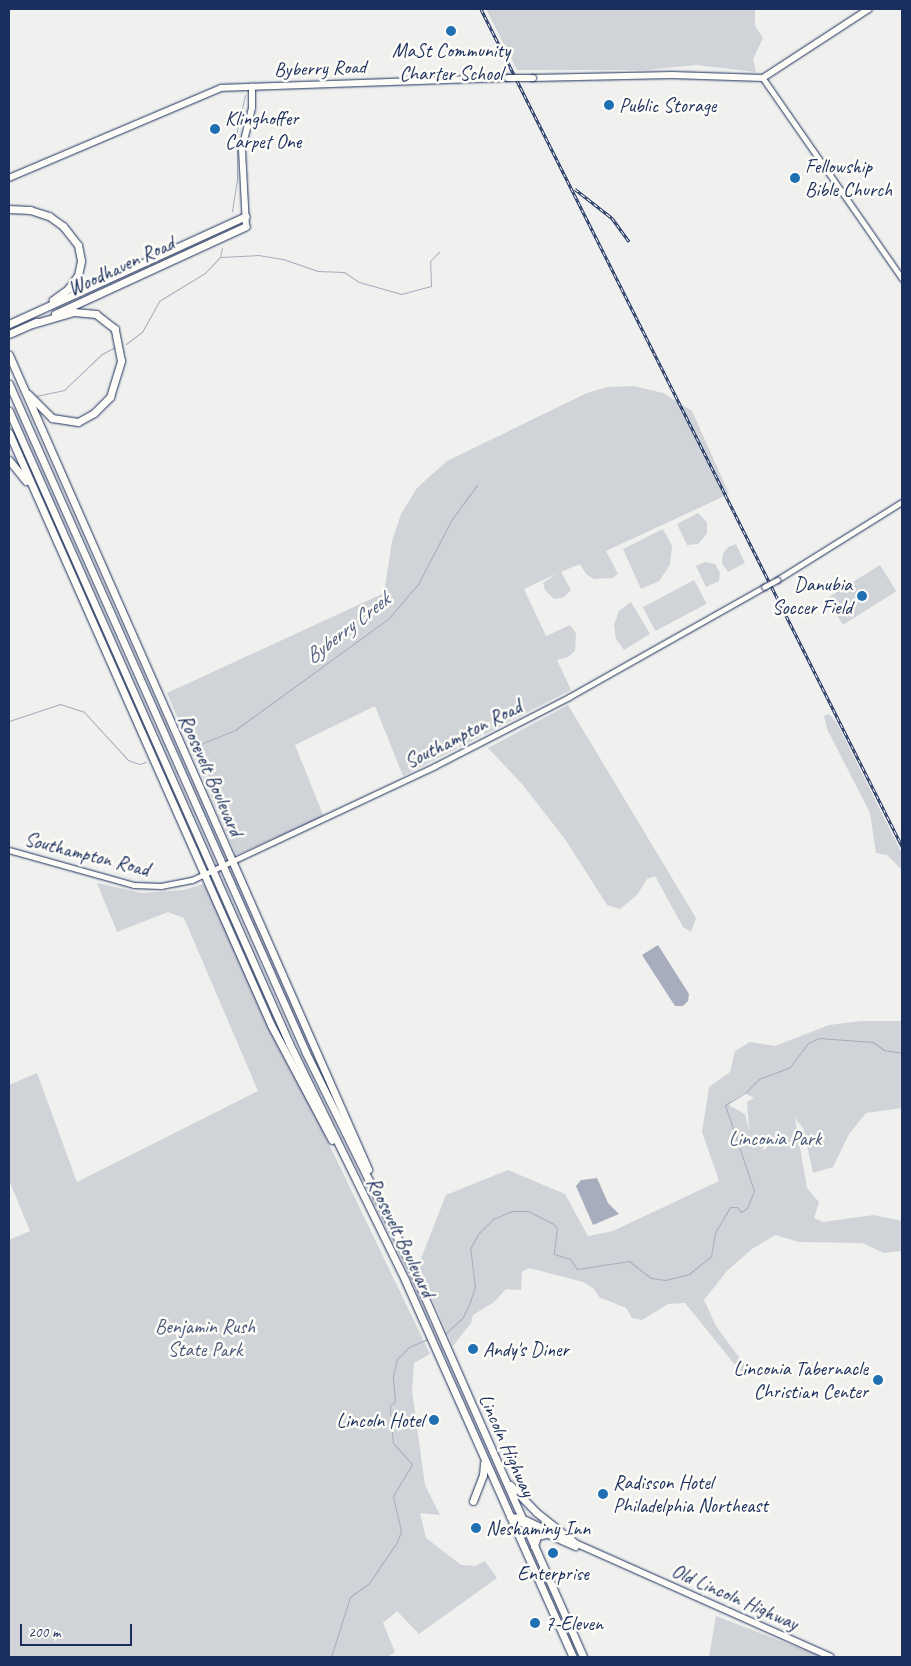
<!DOCTYPE html>
<style>
body{margin:0}
#map{position:relative;width:911px;height:1666px;overflow:hidden;background:#f0f0ee;font-family:Caveat,sans-serif}
div>[style]{position:absolute}
.green>*{inset:0;background:#d0d3d8;transform-origin:0 0}
.water>*{inset:0;background:#a7adbd}
.stream>*{height:1px;margin:-0.5px;padding:0 0.5px;transform-origin:0.5px;border-radius:0.5px;background:#a7adbd}
.roads{filter:drop-shadow(0 0 1px #1b2f5e) drop-shadow(0 0 1px #1b2f5e)}
.minor>*{height:4.5px;margin:-2.25px;padding:0 2.25px;transform-origin:2.25px;border-radius:2.25px;background:#fdfcf7}
.major>*{height:5.5px;margin:-2.75px;padding:0 2.75px;transform-origin:2.75px;border-radius:2.75px;background:#fdfcf7}
.highway>*{height:7px;margin:-3.5px;padding:0 3.5px;transform-origin:3.5px;border-radius:3.5px;background:#fdfcf7}
.rail>*{height:3px;margin-top:-1.5px;transform-origin:0;background:repeating-linear-gradient(90deg,#fdfcf7 0 4px,#1b2f5e 0 8px);box-sizing:border-box;border-block:1px solid #1b2f5e}
.bridges{filter:drop-shadow(0 0 1px #1b2f5e) drop-shadow(0 0 1px #1b2f5e)}
.minor-bridge>*{height:4.5px;margin:-2.25px;padding:0 2.25px;transform-origin:2.25px;border-radius:2.25px;background:#fdfcf7}
.major-bridge>*{height:5.5px;margin:-2.75px;padding:0 2.75px;transform-origin:2.75px;border-radius:2.75px;background:#fdfcf7}
.dots>*{width:14px;height:14px;translate:-50% -50%;box-sizing:border-box;border:2px solid #fdfcf7;border-radius:50%}
span{translate:-50% -50%;white-space:nowrap;text-align:center;line-height:1.15;-webkit-text-stroke:5px #fdfcf7;paint-order:stroke}
.poi-label{font-size:20px;color:#1b2f5e}
.left{translate:0 -50%;text-align:left}
.right{translate:-100% -50%;text-align:right}
.street-label{font-size:20px;color:#1b2f5e}
.park-label{font-size:20px;color:#48587c}
.water-label{font-size:21px;color:#4c5b7f;font-style:italic}
.frame{position:absolute;inset:0;border:10px solid #1b2f5e;pointer-events:none}
.scale{position:absolute;left:20px;top:1624px;width:112px;height:22px;box-sizing:border-box;border:2px solid #1b2f5e;border-top:0;padding-left:6px;font-size:15px;line-height:18px;white-space:nowrap;color:#1b2f5e;-webkit-text-stroke:4px #fdfcf7;paint-order:stroke}
</style>
<div id="map">
<div class="green">
<i style="clip-path:polygon(486px 9px,755px 9px,755px 26px,763px 38px,753px 59px,756px 72px,697px 65px,645px 70px,517px 70px)"></i>
<i style="clip-path:polygon(634px 386px,663px 393px,692px 411px,729px 494px,606px 551px,618px 574px,613px 578px,594px 579px,586px 574px,580px 564px,561px 572px,571px 590px,564px 597px,554px 599px,545px 590px,543px 583px,556px 574px,524px 589px,546px 636px,570px 625px,576px 633px,575px 651px,568px 657px,557px 660px,571px 690px,403px 776px,375px 706px,295px 745px,324px 817px,236px 855px,167px 693px,384px 593px,392px 541px,401px 514px,417px 488px,447px 461px,587px 393px,607px 387px)"></i>
<i style="clip-path:polygon(698px 513px,707px 522px,707px 534px,698px 544px,687px 545px,677px 524px)"></i>
<i style="clip-path:polygon(663px 529px,672px 546px,670px 565px,659px 581px,641px 589px,623px 549px)"></i>
<i style="clip-path:polygon(736px 544px,745px 563px,728px 572px,722px 563px,723px 554px,728px 547px)"></i>
<i style="clip-path:polygon(705px 562px,715px 564px,720px 573px,719px 581px,706px 587px,696px 566px)"></i>
<i style="left:880px;top:565px;width:31px;height:63px;rotate:58deg"></i>
<i style="left:694px;top:580px;width:27px;height:58px;rotate:62deg"></i>
<i style="clip-path:polygon(631px 602px,650px 634px,624px 650px,616px 639px,614px 625px,619px 611px)"></i>
<i style="clip-path:polygon(568px 705px,696px 918px,691px 932px,683px 927px,655px 876px,647px 879px,637px 895px,620px 909px,607px 905px,565px 839px,522px 784px,488px 748px)"></i>
<i style="clip-path:polygon(829px 714px,837px 723px,902px 854px,902px 870px,887px 855px,876px 853px,870px 813px,827px 729px,824px 716px)"></i>
<i style="clip-path:polygon(97px 883px,142px 893px,183px 890px,204px 884px,430px 1354px,414px 1363px,412px 1391px,425px 1485px,440px 1515px,420px 1513px,426px 1538px,461px 1565px,475px 1566px,485px 1561px,497px 1578px,419px 1634px,397px 1611px,383px 1623px,395px 1652px,387px 1657px,9px 1657px,9px 1240px,30px 1231px,9px 1180px,9px 1085px,37px 1073px,77px 1182px,258px 1091px,184px 918px,168px 912px,117px 932px)"></i>
<i style="clip-path:polygon(evenodd,861px 1021px,902px 1021px,902px 1108px,866px 1113px,849px 1134px,833px 1167px,813px 1173px,803px 1128px,795px 1118px,807px 1188px,819px 1202px,814px 1218px,823px 1222px,874px 1215px,902px 1221px,902px 1251px,884px 1253px,862px 1243px,799px 1242px,775px 1235px,752px 1249px,727px 1271px,704px 1300px,716px 1326px,749px 1371px,740px 1371px,685px 1303px,668px 1304px,642px 1320px,632px 1318px,626px 1308px,599px 1297px,594px 1289px,583px 1282px,529px 1268px,522px 1272px,521px 1290px,506px 1289px,494px 1302px,473px 1315px,471px 1323px,453px 1346px,418px 1266px,446px 1195px,508px 1170px,565px 1194px,588px 1236px,613px 1231px,719px 1181px,702px 1132px,709px 1087px,730px 1072px,735px 1051px,750px 1042px,775px 1046px,829px 1025px,861px 1021px,744px 1093px,754px 1098px,747px 1102px,749px 1131px,745px 1114px,730px 1106px,729px 1103px,744px 1093px)"></i>
<i style="clip-path:polygon(716px 1616px,823px 1657px,709px 1657px)"></i>
</div>
<div class="water">
<i style="clip-path:polygon(658px 945px,689px 994px,688px 1001px,683px 1006px,675px 1006px,642px 955px)"></i>
<i style="clip-path:polygon(597px 1178px,608px 1203px,619px 1214px,593px 1225px,576px 1186px,581px 1180px)"></i>
</div>
<div class="stream">
<i style="left:232px;top:211px;width:31px;rotate:-81deg"></i>
<i style="left:237px;top:180px;width:50px;rotate:-90deg"></i>
<i style="left:237px;top:130px;width:36px;rotate:-77deg"></i>
<i style="left:220px;top:257px;width:38px;rotate:-3deg"></i>
<i style="left:258px;top:255px;width:25px;rotate:9deg"></i>
<i style="left:283px;top:259px;width:36px;rotate:19deg"></i>
<i style="left:317px;top:271px;width:27px;rotate:2deg"></i>
<i style="left:344px;top:272px;width:18px;rotate:34deg"></i>
<i style="left:359px;top:282px;width:44px;rotate:15.9deg"></i>
<i style="left:401px;top:294px;width:31px;rotate:-15deg"></i>
<i style="left:431px;top:286px;width:25px;rotate:-92deg"></i>
<i style="left:430px;top:261px;width:13px;rotate:-45deg"></i>
<i style="left:126px;top:344px;width:20px;rotate:-37deg"></i>
<i style="left:142px;top:332px;width:35px;rotate:-61deg"></i>
<i style="left:159px;top:301px;width:54px;rotate:-31.3deg"></i>
<i style="left:205px;top:273px;width:22px;rotate:-47deg"></i>
<i style="left:220px;top:257px;width:9px;rotate:-77deg"></i>
<i style="left:36px;top:396px;width:29px;rotate:-12deg"></i>
<i style="left:64px;top:390px;width:52px;rotate:-43.5deg"></i>
<i style="left:102px;top:354px;width:15px;rotate:-28deg"></i>
<i style="left:9px;top:721px;width:54px;rotate:-18.4deg"></i>
<i style="left:60px;top:704px;width:25px;rotate:18deg"></i>
<i style="left:84px;top:712px;width:65px;rotate:47.5deg"></i>
<i style="left:128px;top:760px;width:12px;rotate:20deg"></i>
<i style="left:139px;top:764px;width:7px;rotate:-16deg"></i>
<i style="left:191px;top:748px;width:48px;rotate:-22.2deg"></i>
<i style="left:235px;top:730px;width:190px;rotate:-36deg"></i>
<i style="left:389px;top:618px;width:45px;rotate:-49.5deg"></i>
<i style="left:418px;top:584px;width:73px;rotate:-62.4deg"></i>
<i style="left:452px;top:519px;width:42px;rotate:-53.7deg"></i>
<i style="left:444px;top:1335px;width:26px;rotate:-43deg"></i>
<i style="left:463px;top:1317px;width:17px;rotate:-65deg"></i>
<i style="left:470px;top:1302px;width:16px;rotate:-72deg"></i>
<i style="left:475px;top:1287px;width:38px;rotate:-97deg"></i>
<i style="left:470px;top:1249px;width:17px;rotate:-62deg"></i>
<i style="left:478px;top:1234px;width:21px;rotate:-45deg"></i>
<i style="left:493px;top:1219px;width:21px;rotate:-23deg"></i>
<i style="left:512px;top:1211px;width:16px"></i>
<i style="left:528px;top:1211px;width:27px;rotate:27deg"></i>
<i style="left:552px;top:1223px;width:7px;rotate:45deg"></i>
<i style="left:557px;top:1228px;width:26px;rotate:97deg"></i>
<i style="left:554px;top:1254px;width:17px;rotate:17deg"></i>
<i style="left:570px;top:1259px;width:12px;rotate:55deg"></i>
<i style="left:577px;top:1269px;width:53px;rotate:-8.7deg"></i>
<i style="left:629px;top:1261px;width:28px;rotate:38deg"></i>
<i style="left:651px;top:1278px;width:14px;rotate:8deg"></i>
<i style="left:665px;top:1280px;width:25px;rotate:-14deg"></i>
<i style="left:689px;top:1274px;width:28px;rotate:-39deg"></i>
<i style="left:711px;top:1256px;width:23px;rotate:-80deg"></i>
<i style="left:715px;top:1233px;width:30px;rotate:-60deg"></i>
<i style="left:730px;top:1207px;width:7px"></i>
<i style="left:737px;top:1207px;width:6px;rotate:51deg"></i>
<i style="left:741px;top:1212px;width:7px;rotate:-34deg"></i>
<i style="left:747px;top:1208px;width:18px;rotate:-68deg"></i>
<i style="left:754px;top:1191px;width:91px;rotate:-108.6deg"></i>
<i style="left:725px;top:1105px;width:23px;rotate:-31deg"></i>
<i style="left:745px;top:1093px;width:20px;rotate:-45deg"></i>
<i style="left:759px;top:1079px;width:33px;rotate:-21deg"></i>
<i style="left:790px;top:1067px;width:30px;rotate:-53deg"></i>
<i style="left:808px;top:1043px;width:12px;rotate:-24deg"></i>
<i style="left:819px;top:1038px;width:54px;rotate:4.2deg"></i>
<i style="left:873px;top:1042px;width:14px;rotate:36deg"></i>
<i style="left:884px;top:1050px;width:18px;rotate:9deg"></i>
<i style="left:331px;top:1657px;width:63px;rotate:-72.4deg"></i>
<i style="left:350px;top:1597px;width:24px;rotate:-36deg"></i>
<i style="left:369px;top:1583px;width:50px;rotate:-55.7deg"></i>
<i style="left:397px;top:1542px;width:12px;rotate:-70deg"></i>
<i style="left:401px;top:1531px;width:36px;rotate:-103deg"></i>
<i style="left:393px;top:1496px;width:37px;rotate:-59deg"></i>
<i style="left:412px;top:1464px;width:28px;rotate:-132deg"></i>
<i style="left:393px;top:1443px;width:37px;rotate:-95deg"></i>
<i style="left:390px;top:1406px;width:7px;rotate:-45deg"></i>
<i style="left:395px;top:1401px;width:25px;rotate:-95deg"></i>
<i style="left:393px;top:1376px;width:17px;rotate:-77deg"></i>
<i style="left:397px;top:1359px;width:17px;rotate:-45deg"></i>
<i style="left:409px;top:1347px;width:21px;rotate:-23deg"></i>
</div>
<div class="roads">
<div class="minor">
<i style="left:763px;top:78px;width:244px;rotate:55.2deg"></i>
<i style="left:777px;top:580px;width:147px;rotate:-32deg"></i>
<i style="left:9px;top:850px;width:130px;rotate:15.6deg"></i>
<i style="left:134px;top:885px;width:27px;rotate:2deg"></i>
<i style="left:161px;top:886px;width:32px;rotate:-11deg"></i>
<i style="left:192px;top:880px;width:268px;rotate:-25.1deg"></i>
<i style="left:435px;top:766px;width:151px;rotate:-27.2deg"></i>
<i style="left:569px;top:697px;width:224px;rotate:-29.4deg"></i>
</div>
<div class="major">
<i style="left:533px;top:78px;width:139px;rotate:-1.2deg"></i>
<i style="left:672px;top:75px;width:91px;rotate:1.9deg"></i>
<i style="left:763px;top:78px;width:126px;rotate:-33.1deg"></i>
<i style="left:9px;top:178px;width:230px;rotate:-23deg"></i>
<i style="left:221px;top:88px;width:287px;rotate:-2deg"></i>
<i style="left:246px;top:226px;width:77px;rotate:-93deg"></i>
<i style="left:242px;top:149px;width:42px;rotate:-76.3deg"></i>
<i style="left:252px;top:108px;width:21px;rotate:-90deg"></i>
<i style="left:510px;top:1517px;width:12px;rotate:5deg"></i>
<i style="left:522px;top:1518px;width:47px;rotate:25.5deg"></i>
<i style="left:522px;top:1523px;width:59px;rotate:24deg"></i>
<i style="left:573px;top:1542px;width:282px;rotate:24deg"></i>
</div>
<div class="highway">
<i style="left:9px;top:209px;width:21px;rotate:3deg"></i>
<i style="left:30px;top:210px;width:20px;rotate:18deg"></i>
<i style="left:49px;top:216px;width:17px;rotate:36deg"></i>
<i style="left:63px;top:226px;width:24px;rotate:52deg"></i>
<i style="left:78px;top:245px;width:16px;rotate:79deg"></i>
<i style="left:81px;top:261px;width:14px;rotate:102deg"></i>
<i style="left:78px;top:275px;width:17px;rotate:126deg"></i>
<i style="left:68px;top:289px;width:19px;rotate:144deg"></i>
<i style="left:55px;top:314px;width:210px;rotate:-24.7deg"></i>
<i style="left:9px;top:324px;width:260px;rotate:-24.5deg"></i>
<i style="left:9px;top:334px;width:30px;rotate:-24deg"></i>
<i style="left:9px;top:355px;width:890px;rotate:66.2deg"></i>
<i style="left:9px;top:384px;width:732px;rotate:66.06deg"></i>
<i style="left:306px;top:1053px;width:225px;rotate:63.7deg"></i>
<i style="left:406px;top:1255px;width:439px;rotate:66.2deg"></i>
<i style="left:28px;top:394px;width:34px;rotate:45deg"></i>
<i style="left:52px;top:418px;width:26px;rotate:9deg"></i>
<i style="left:78px;top:422px;width:18px;rotate:-29deg"></i>
<i style="left:94px;top:413px;width:23px;rotate:-45deg"></i>
<i style="left:110px;top:397px;width:38px;rotate:-73deg"></i>
<i style="left:121px;top:361px;width:33px;rotate:-101deg"></i>
<i style="left:115px;top:329px;width:24px;rotate:-142deg"></i>
<i style="left:96px;top:314px;width:22px;rotate:-175deg"></i>
<i style="left:74px;top:312px;width:44px;rotate:164.1deg"></i>
<i style="left:9px;top:411px;width:691px;rotate:66.1deg"></i>
<i style="left:289px;top:1043px;width:264px;rotate:63.9deg"></i>
<i style="left:405px;top:1280px;width:413px;rotate:66deg"></i>
<i style="left:9px;top:433px;width:647px;rotate:66.13deg"></i>
<i style="left:271px;top:1025px;width:130px;rotate:62.1deg"></i>
<i style="left:9px;top:460px;width:27px;rotate:51deg"></i>
<i style="left:510px;top:1485px;width:37px;rotate:46deg"></i>
<i style="left:536px;top:1512px;width:50px;rotate:38.5deg"></i>
<i style="left:473px;top:1501px;width:28px;rotate:-69deg"></i>
<i style="left:483px;top:1475px;width:12px;rotate:-85deg"></i>
<i style="left:534px;top:1546px;width:10px;rotate:-73deg"></i>
<i style="left:537px;top:1536px;width:9px;rotate:-13deg"></i>
</div>
</div>
<div class="rail">
<i style="left:481px;top:9px;width:937px;rotate:63.3deg"></i>
<i style="left:575px;top:189px;width:47px;rotate:38.1deg"></i>
<i style="left:612px;top:218px;width:29px;rotate:54deg"></i>
</div>
<div class="bridges">
<div class="minor-bridge">
<i style="left:764px;top:587px;width:15px;rotate:-28deg"></i>
</div>
<div class="major-bridge">
<i style="left:508px;top:78px;width:25px"></i>
</div>
</div>
<div class="dots">
<i style="left:451px;top:31px;background:#1f6fb2"></i>
<i style="left:609px;top:105px;background:#1f6fb2"></i>
<i style="left:215px;top:129px;background:#1f6fb2"></i>
<i style="left:795px;top:178px;background:#1f6fb2"></i>
<i style="left:862px;top:596px;background:#1f6fb2"></i>
<i style="left:473px;top:1349px;background:#1f6fb2"></i>
<i style="left:878px;top:1380px;background:#1f6fb2"></i>
<i style="left:434px;top:1420px;background:#1f6fb2"></i>
<i style="left:603px;top:1494px;background:#1f6fb2"></i>
<i style="left:476px;top:1528px;background:#1f6fb2"></i>
<i style="left:553px;top:1553px;background:#1f6fb2"></i>
<i style="left:535px;top:1623px;background:#1f6fb2"></i>
</div>
<div class="poi-label">
<span style="left:451px;top:62px">MaSt Community<br>Charter School</span>
<span class="left" style="left:619px;top:105px">Public Storage</span>
<span class="left" style="left:225px;top:130px">Klinghoffer<br>Carpet One</span>
<span class="left" style="left:805px;top:178px">Fellowship<br>Bible Church</span>
<span class="right" style="left:852px;top:596px">Danubia<br>Soccer Field</span>
<span class="left" style="left:483px;top:1349px">Andy's Diner</span>
<span class="right" style="left:868px;top:1380px">Linconia Tabernacle<br>Christian Center</span>
<span class="right" style="left:424px;top:1420px">Lincoln Hotel</span>
<span class="left" style="left:613px;top:1494px">Radisson Hotel<br>Philadelphia Northeast</span>
<span class="left" style="left:486px;top:1528px">Neshaminy Inn</span>
<span style="left:553px;top:1573px">Enterprise</span>
<span class="left" style="left:545px;top:1623px">7-Eleven</span>
</div>
<div class="street-label">
<span style="left:320px;top:68px;rotate:-2deg">Byberry Road</span>
<span style="left:121px;top:266px;rotate:-25deg">Woodhaven Road</span>
<span style="left:463px;top:734px;rotate:-27deg">Southampton Road</span>
<span style="left:211px;top:775px;rotate:66deg">Roosevelt Boulevard</span>
<span style="left:87px;top:854px;rotate:14deg">Southampton Road</span>
<span style="left:401px;top:1237px;rotate:64deg">Roosevelt Boulevard</span>
<span style="left:507px;top:1445px;rotate:66deg">Lincoln Highway</span>
<span style="left:735px;top:1597px;rotate:24deg">Old Lincoln Highway</span>
</div>
<div class="park-label">
<span style="left:775px;top:1138px">Linconia Park</span>
<span style="left:205px;top:1338px">Benjamin Rush<br>State Park</span>
</div>
<div class="water-label">
<span style="left:347px;top:628px;rotate:-38deg">Byberry Creek</span>
</div>
<div class="frame"></div>
<div class="scale">200 m</div>
</div>
